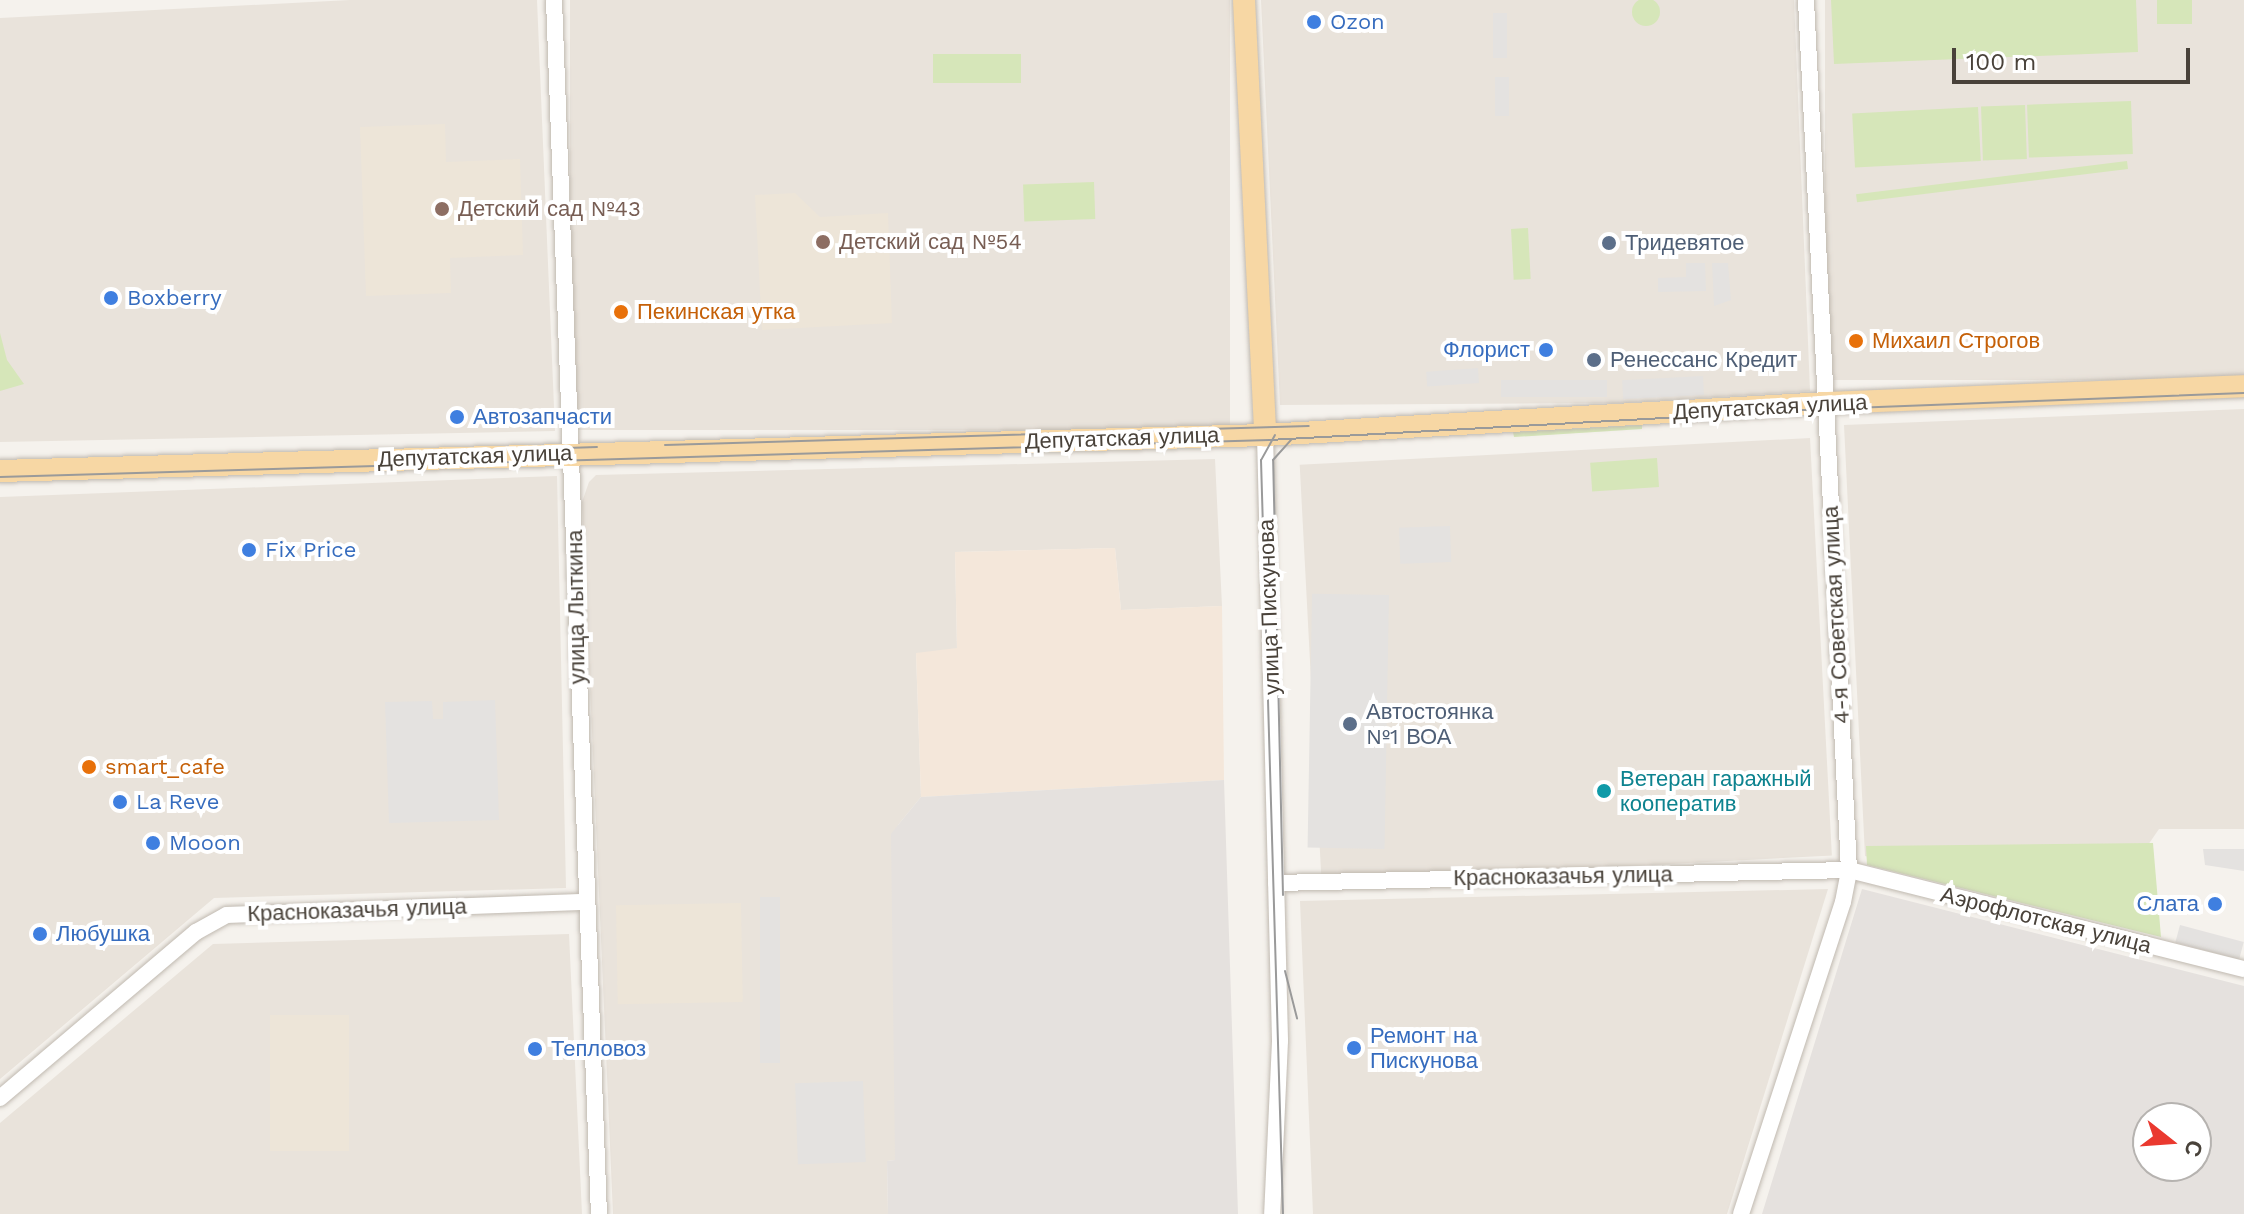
<!DOCTYPE html>
<meta charset="utf-8">
<style>
body{margin:0}
#map{position:relative;width:2244px;height:1214px;overflow:hidden;background:#f5f2ed;font-family:"Work Sans",sans-serif}
div>[style]{position:absolute}
.residential>*{inset:0;background:#e9e3db;transform-origin:0 0}
.commercial>*{inset:0;background:#f4e7da}
.industrial>*{inset:0;background:#e5e1de}
.education>*{inset:0;background:#ede5d8;transform-origin:0 0}
.green>*{inset:0;background:#d6e6b9;transform-origin:0 0}
.round{border-radius:50%}
.parking>*{inset:0;background:#e4e2e0;transform-origin:0 0}
.roads{filter:drop-shadow(0 0 2px #c0b9b0) drop-shadow(0 0 2px #c0b9b0)}
.minor>*{height:16px;margin:-8px;padding:0 8px;transform-origin:8px;border-radius:8px;background:#fff}
.major>*{height:22px;margin:-11px;padding:0 11px;transform-origin:11px;border-radius:11px;background:#f7d7a4}
.tram>*{height:2px;margin:-1px;padding:0 1px;transform-origin:1px;border-radius:1px;background:#9a9a9a}
.dots>*{width:22px;height:22px;translate:-50% -50%;box-sizing:border-box;border:4px solid #fff;border-radius:50%}
span{translate:-50% -50%;white-space:nowrap;text-align:center;line-height:1.15;-webkit-text-stroke:8px #fff;paint-order:stroke}
.shop-label{font-size:22px;color:#366cbe}
.left{translate:0 -50%;text-align:left}
.right{translate:-100% -50%;text-align:right}
.education-label{font-size:22px;color:#785e54}
.service-label{font-size:22px;color:#4e5e75}
.food-label{font-size:22px;color:#c56008}
.street-label{font-size:22px;color:#49423a}
.culture-label{font-size:22px;color:#0d838f}
.north{position:absolute;left:2132px;top:1102px;width:80px;height:80px;box-sizing:border-box;background:#fff;border:2px solid #b6b3b0;border-radius:50%;rotate:107deg;font-size:22px;font-weight:700;line-height:32px;text-align:center;color:#49423a}
.north::after{content:'';display:block;margin:auto;width:28px;height:36px;background:#ea392f;clip-path:polygon(50% 0,100% 100%,50% 72%,0 100%)}
.scale{position:absolute;left:1952px;top:48px;width:238px;height:36px;box-sizing:border-box;border:4px solid #49423a;border-top:0;padding-left:10px;font-size:24px;line-height:28px;white-space:nowrap;color:#49423a;-webkit-text-stroke:6px #fff;paint-order:stroke}
</style>
<div id="map">
<div class="residential">
<i style="clip-path:polygon(350px 0,537px 0,555px 431px,0 442px,0 18px)"></i>
<i style="left:570px;top:0;width:660px;height:430px"></i>
<i style="clip-path:polygon(1261px 0,1794px 0,1810px 391px,1620px 403px,1280px 405px)"></i>
<i style="left:1825px;top:0;width:419px;height:380px"></i>
<i style="clip-path:polygon(2244px 409px,2244px 829px,2159px 829px,2148px 845px,2152px 929px,1865px 856px,1844px 425px)"></i>
<i style="left:1810px;top:438px;width:418px;height:511px;rotate:87deg"></i>
<i style="clip-path:polygon(1215px 459px,1222px 606px,1121px 610px,1115px 548px,955px 552px,957px 649px,916px 654px,921px 797px,898px 825px,895px 1160px,887px 1161px,888px 1214px,613px 1214px,582px 502px,589px 482px,596px 475px)"></i>
<i style="clip-path:polygon(557px 476px,566px 888px,214px 898px,0 1079px,0 497px)"></i>
<i style="clip-path:polygon(1828px 889px,1727px 1214px,1313px 1214px,1300px 901px)"></i>
<i style="clip-path:polygon(569px 934px,582px 1214px,0 1214px,0 1123px,213px 944px)"></i>
</div>
<div class="commercial">
<i style="clip-path:polygon(1115px 548px,1121px 610px,1222px 606px,1224px 780px,921px 797px,916px 653px,957px 648px,955px 552px)"></i>
</div>
<div class="industrial">
<i style="clip-path:polygon(1224px 780px,1238px 1214px,888px 1214px,887px 1161px,895px 1160px,891px 834px,898px 825px,921px 797px)"></i>
<i style="clip-path:polygon(evenodd,1862px 889px,2244px 986px,2244px 1214px,1762px 1214px,1862px 889px,2148px 1118px,2196px 1118px,2196px 1166px,2148px 1166px,2148px 1118px)"></i>
</div>
<div class="education">
<i style="clip-path:polygon(445px 124px,446px 162px,520px 159px,523px 255px,450px 258px,451px 293px,366px 296px,360px 127px)"></i>
<i style="clip-path:polygon(795px 193px,820px 217px,888px 213px,892px 323px,762px 330px,755px 195px)"></i>
<i style="left:741px;top:903px;width:99px;height:125px;rotate:89deg"></i>
<i style="left:270px;top:1015px;width:79px;height:136px"></i>
</div>
<div class="green">
<i class="round" style="left:1632px;top:-2px;width:28px;height:28px"></i>
<i style="clip-path:polygon(1831px 0,2136px 0,2138px 52px,1834px 64px)"></i>
<i style="left:2157px;top:0;width:35px;height:24px"></i>
<i style="left:1021px;top:54px;width:29px;height:88px;rotate:90deg"></i>
<i style="left:2131px;top:101px;width:53px;height:104px;rotate:88deg"></i>
<i style="left:2025px;top:105px;width:54px;height:44px;rotate:88deg"></i>
<i style="left:1978px;top:107px;width:54px;height:126px;rotate:87deg"></i>
<i style="left:2127px;top:161px;width:8px;height:273px;rotate:83deg"></i>
<i style="left:1094px;top:182px;width:37px;height:71px;rotate:88deg"></i>
<i style="left:1528px;top:228px;width:51px;height:17px;rotate:87deg"></i>
<i style="clip-path:polygon(0 333px,7px 360px,24px 384px,0 391px)"></i>
<i style="clip-path:polygon(1642px 425px,1642px 429px,1514px 437px,1513px 432px)"></i>
<i style="left:1657px;top:458px;width:29px;height:67px;rotate:86deg"></i>
<i style="clip-path:polygon(2153px 843px,2161px 937px,1867px 865px,1866px 846px)"></i>
</div>
<div class="parking">
<i style="left:1493px;top:13px;width:14px;height:45px"></i>
<i style="left:1495px;top:77px;width:14px;height:39px"></i>
<i style="clip-path:polygon(1686px 263px,1705px 263px,1706px 291px,1658px 292px,1658px 278px,1686px 277px)"></i>
<i style="clip-path:polygon(1712px 263px,1728px 263px,1731px 300px,1714px 306px)"></i>
<i style="left:1478px;top:368px;width:15px;height:52px;rotate:86deg"></i>
<i style="left:1703px;top:376px;width:19px;height:81px;rotate:87deg"></i>
<i style="left:1607px;top:380px;width:17px;height:106px;rotate:90deg"></i>
<i style="left:1450px;top:526px;width:36px;height:51px;rotate:88deg"></i>
<i style="left:1389px;top:595px;width:254px;height:77px;rotate:91deg"></i>
<i style="clip-path:polygon(495px 700px,499px 820px,389px 823px,385px 702px,432px 701px,433px 719px,443px 719px,443px 702px)"></i>
<i style="clip-path:polygon(2203px 849px,2244px 849px,2244px 871px,2205px 865px)"></i>
<i style="left:760px;top:897px;width:20px;height:166px"></i>
<i style="left:2180px;top:925px;width:66px;height:18px;rotate:15deg"></i>
<i style="left:863px;top:1081px;width:81px;height:68px;rotate:88deg"></i>
</div>
<div class="roads">
<div class="minor">
<i style="left:554px;top:0;width:1215px;rotate:87.88deg"></i>
<i style="left:1265px;top:435px;width:606px;rotate:88.58deg"></i>
<i style="left:1280px;top:1041px;width:173px;rotate:92.6deg"></i>
<i style="left:1276px;top:883px;width:573px;rotate:-1.3deg"></i>
<i style="left:1849px;top:870px;width:407px;rotate:14.1deg"></i>
<i style="left:0;top:1098px;width:257px;rotate:-40.3deg"></i>
<i style="left:196px;top:932px;width:35px;rotate:-29deg"></i>
<i style="left:227px;top:915px;width:359px;rotate:-2.1deg"></i>
<i style="left:1741px;top:1214px;width:328px;rotate:-71.9deg"></i>
<i style="left:1843px;top:902px;width:33px;rotate:-79deg"></i>
<i style="left:1849px;top:870px;width:871px;rotate:-92.83deg"></i>
</div>
<div class="major">
<i style="left:1244px;top:0;width:436px;rotate:87.2deg"></i>
<i style="left:0;top:471px;width:1266px;rotate:-1.63deg"></i>
<i style="left:1265px;top:435px;width:562px;rotate:-3.26deg"></i>
<i style="left:1826px;top:403px;width:418px;rotate:-2.3deg"></i>
</div>
</div>
<div class="tram">
<i style="left:1275px;top:435px;width:29px;rotate:119deg"></i>
<i style="left:1261px;top:460px;width:754px;rotate:88.33deg"></i>
<i style="left:665px;top:445px;width:644px;rotate:-1.69deg"></i>
<i style="left:537px;top:449px;width:60px;rotate:-1.9deg"></i>
<i style="left:0;top:477px;width:1270px;rotate:-1.67deg"></i>
<i style="left:1269px;top:440px;width:558px;rotate:-3.19deg"></i>
<i style="left:1826px;top:409px;width:418px;rotate:-2.2deg"></i>
<i style="left:1283px;top:895px;width:435px;rotate:-91.3deg"></i>
<i style="left:1273px;top:460px;width:28px;rotate:-48deg"></i>
<i style="left:1285px;top:971px;width:49px;rotate:75.7deg"></i>
</div>
<div class="dots">
<i style="left:1314px;top:22px;background:#3f7fe0"></i>
<i style="left:442px;top:209px;background:#8d6e63"></i>
<i style="left:823px;top:242px;background:#8d6e63"></i>
<i style="left:1609px;top:243px;background:#5c6f8a"></i>
<i style="left:111px;top:298px;background:#3f7fe0"></i>
<i style="left:621px;top:312px;background:#e8710a"></i>
<i style="left:1856px;top:341px;background:#e8710a"></i>
<i style="left:1546px;top:350px;background:#3f7fe0"></i>
<i style="left:1594px;top:360px;background:#5c6f8a"></i>
<i style="left:457px;top:417px;background:#3f7fe0"></i>
<i style="left:249px;top:550px;background:#3f7fe0"></i>
<i style="left:1350px;top:724px;background:#5c6f8a"></i>
<i style="left:89px;top:767px;background:#e8710a"></i>
<i style="left:1604px;top:791px;background:#0f9aa8"></i>
<i style="left:120px;top:802px;background:#3f7fe0"></i>
<i style="left:153px;top:843px;background:#3f7fe0"></i>
<i style="left:2215px;top:904px;background:#3f7fe0"></i>
<i style="left:40px;top:934px;background:#3f7fe0"></i>
<i style="left:1354px;top:1048px;background:#3f7fe0"></i>
<i style="left:535px;top:1049px;background:#3f7fe0"></i>
</div>
<div class="shop-label">
<span class="left" style="left:1330px;top:22px">Ozon</span>
<span class="left" style="left:127px;top:298px">Boxberry</span>
<span class="right" style="left:1530px;top:350px">Флорист</span>
<span class="left" style="left:473px;top:417px">Автозапчасти</span>
<span class="left" style="left:265px;top:550px">Fix Price</span>
<span class="left" style="left:136px;top:802px">La Reve</span>
<span class="left" style="left:169px;top:843px">Mooon</span>
<span class="right" style="left:2199px;top:904px">Слата</span>
<span class="left" style="left:56px;top:934px">Любушка</span>
<span class="left" style="left:1370px;top:1048px">Ремонт на<br>Пискунова</span>
<span class="left" style="left:551px;top:1049px">Тепловоз</span>
</div>
<div class="education-label">
<span class="left" style="left:458px;top:209px">Детский сад №43</span>
<span class="left" style="left:839px;top:242px">Детский сад №54</span>
</div>
<div class="service-label">
<span class="left" style="left:1625px;top:243px">Тридевятое</span>
<span class="left" style="left:1610px;top:360px">Ренессанс Кредит</span>
<span class="left" style="left:1366px;top:724px">Автостоянка<br>№1 ВОА</span>
</div>
<div class="food-label">
<span class="left" style="left:637px;top:312px">Пекинская утка</span>
<span class="left" style="left:1872px;top:341px">Михаил Строгов</span>
<span class="left" style="left:105px;top:767px">smart_cafe</span>
</div>
<div class="street-label">
<span style="left:1770px;top:407px;rotate:-3deg">Депутатская улица</span>
<span style="left:1122px;top:438px;rotate:-2deg">Депутатская улица</span>
<span style="left:475px;top:456px;rotate:-2deg">Депутатская улица</span>
<span style="left:576px;top:607px;rotate:-91deg">улица Лыткина</span>
<span style="left:1269px;top:607px;rotate:-92deg">улица Пискунова</span>
<span style="left:1836px;top:615px;rotate:-93deg">4-я Советская улица</span>
<span style="left:1563px;top:876px;rotate:-1deg">Красноказачья улица</span>
<span style="left:357px;top:910px;rotate:-2deg">Красноказачья улица</span>
<span style="left:2046px;top:920px;rotate:14deg">Аэрофлотская улица</span>
</div>
<div class="culture-label">
<span class="left" style="left:1620px;top:791px">Ветеран гаражный<br>кооператив</span>
</div>
<div class="north">С</div>
<div class="scale">100 m</div>
</div>
